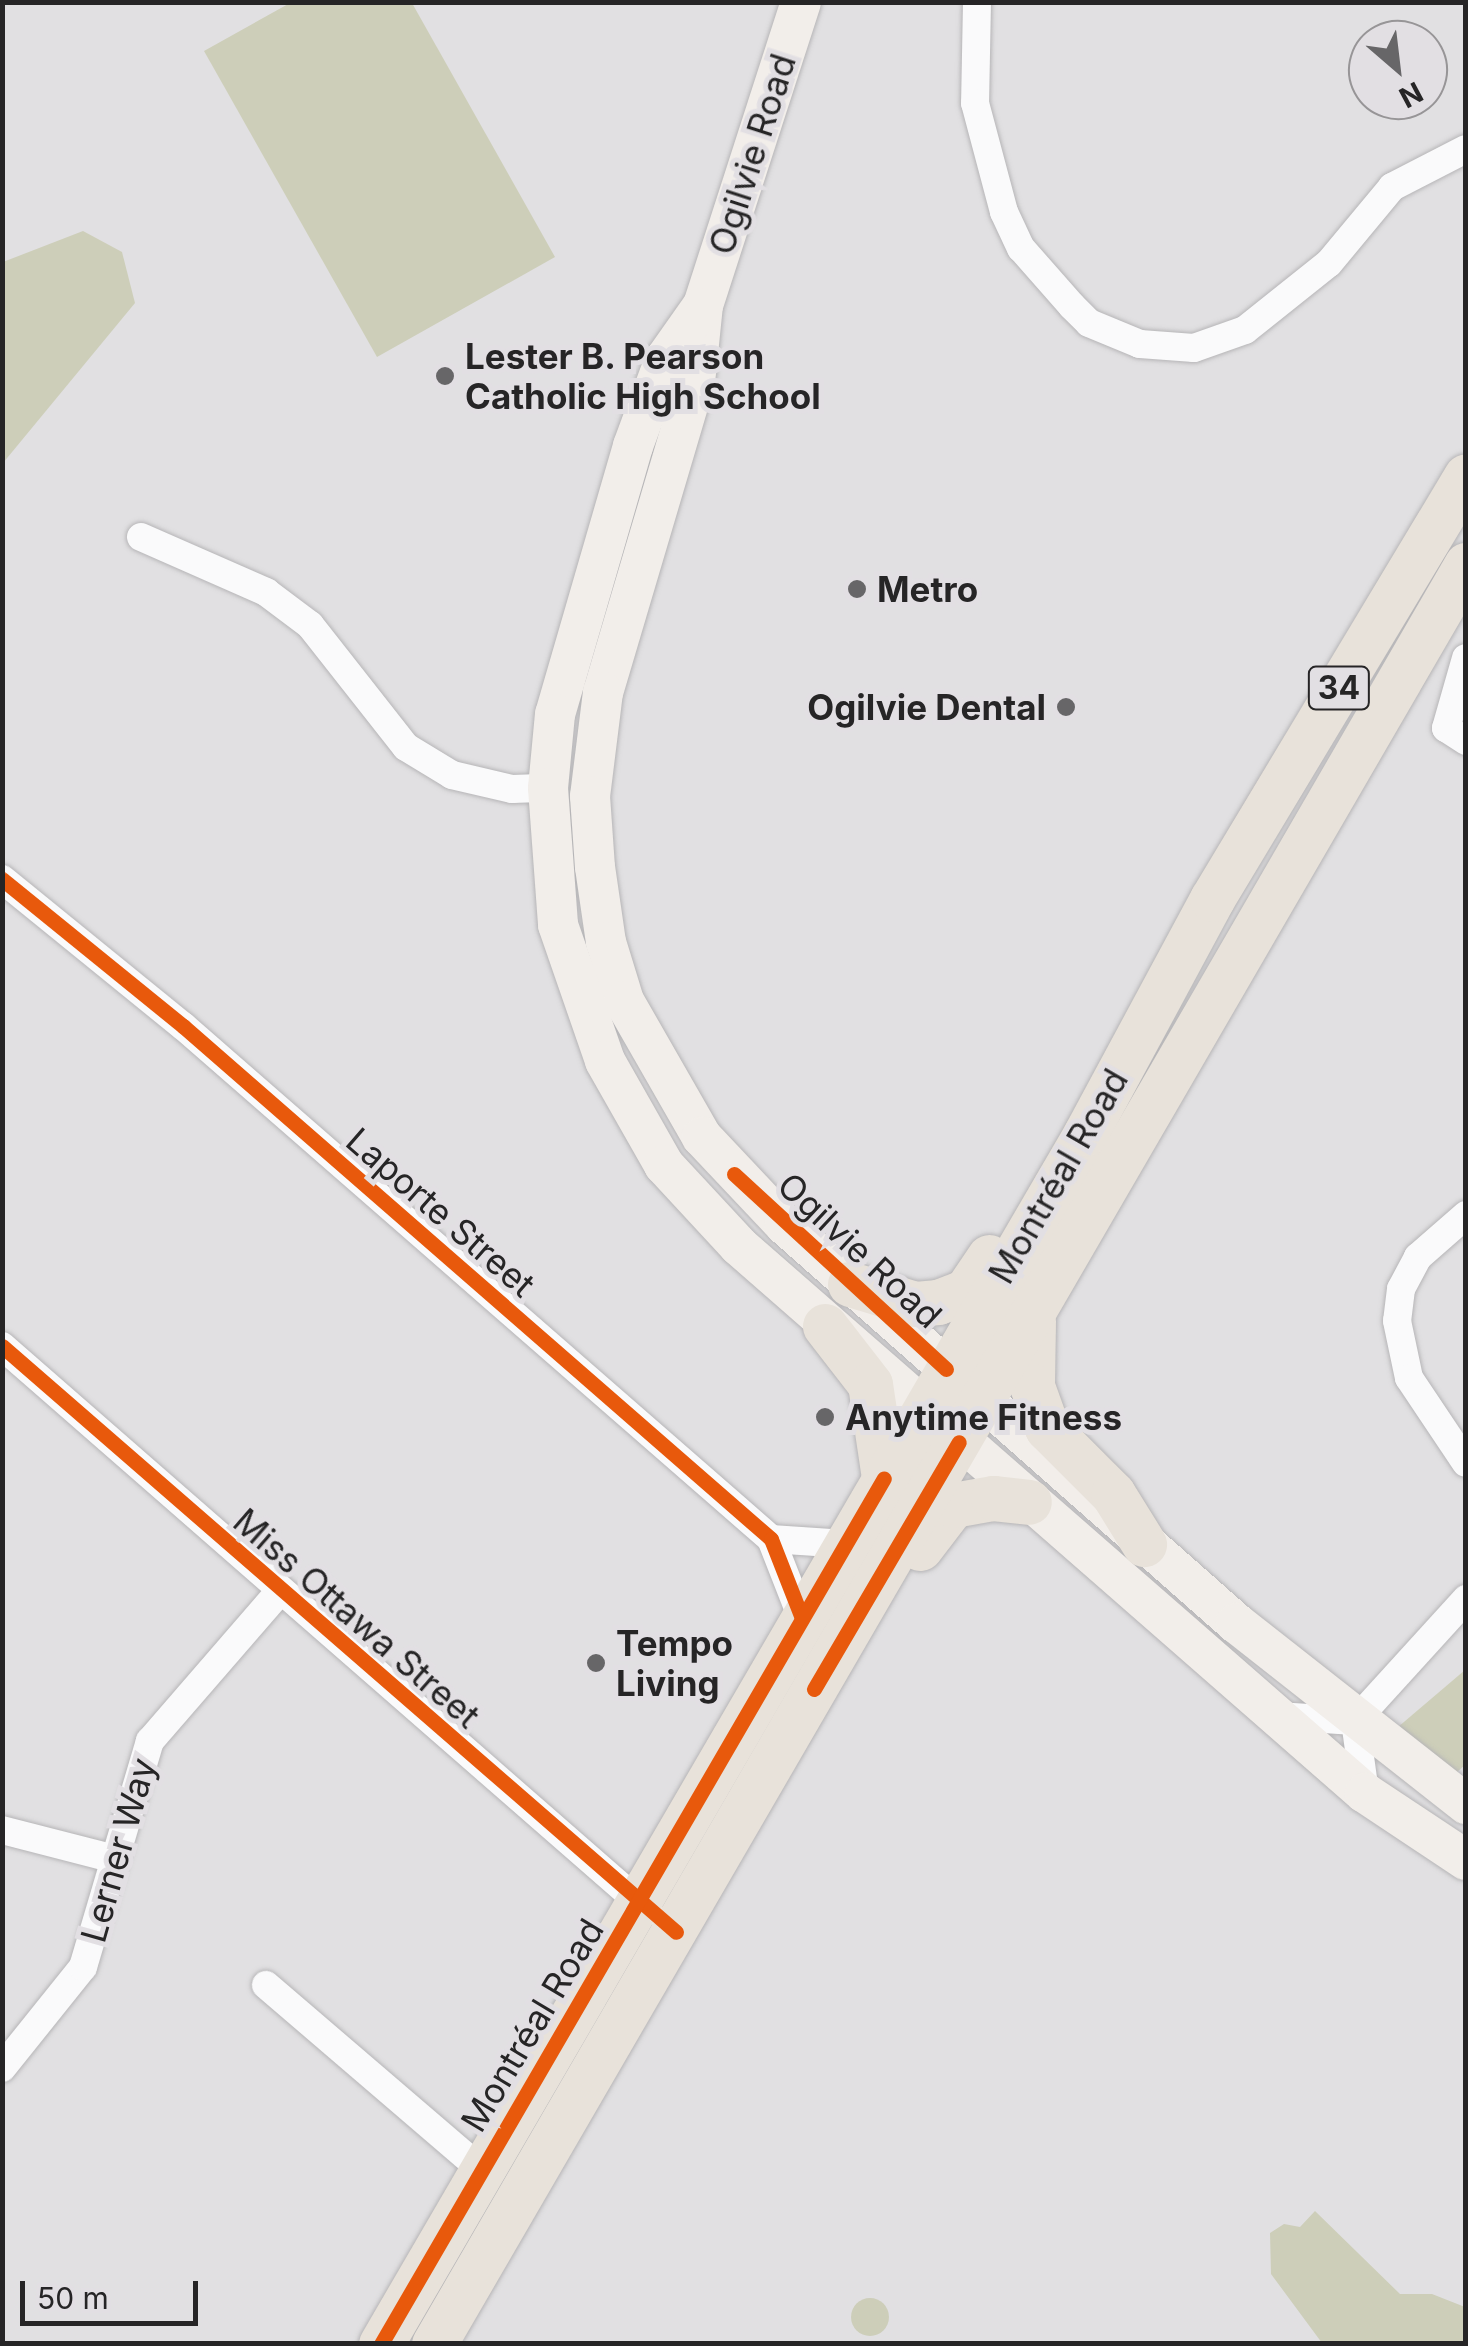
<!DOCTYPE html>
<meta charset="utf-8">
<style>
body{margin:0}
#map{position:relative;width:1468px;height:2346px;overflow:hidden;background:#e1e0e2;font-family:Inter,sans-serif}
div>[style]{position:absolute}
.green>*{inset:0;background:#cdceb9}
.round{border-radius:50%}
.roads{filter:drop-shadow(0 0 2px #b6b5b7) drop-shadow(0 0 2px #b6b5b7)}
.street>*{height:28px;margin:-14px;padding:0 14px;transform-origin:14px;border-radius:14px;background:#fafafb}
.secondary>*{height:40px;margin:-20px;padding:0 20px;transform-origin:20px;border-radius:20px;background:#f2eeea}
.primary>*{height:45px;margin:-22.5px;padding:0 22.5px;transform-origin:22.5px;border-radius:22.5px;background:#e8e2da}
.cycleway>*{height:15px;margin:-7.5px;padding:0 7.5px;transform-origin:7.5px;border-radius:7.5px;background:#e8590c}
.dots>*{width:28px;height:28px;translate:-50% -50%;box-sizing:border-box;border:5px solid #e2dfe3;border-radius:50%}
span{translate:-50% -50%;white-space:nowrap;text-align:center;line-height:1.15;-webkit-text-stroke:10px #e2dfe3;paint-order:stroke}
.shield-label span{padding:2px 8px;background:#e2dfe3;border:2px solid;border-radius:8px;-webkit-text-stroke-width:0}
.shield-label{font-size:32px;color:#262526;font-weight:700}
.street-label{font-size:35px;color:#262526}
.poi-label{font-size:35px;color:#262526;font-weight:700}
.left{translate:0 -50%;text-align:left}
.right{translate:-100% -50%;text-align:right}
.frame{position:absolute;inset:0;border:5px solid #262526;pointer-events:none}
.north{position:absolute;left:1348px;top:20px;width:100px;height:100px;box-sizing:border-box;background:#e2dfe3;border:2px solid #979597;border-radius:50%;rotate:152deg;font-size:28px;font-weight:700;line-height:40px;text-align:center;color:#262526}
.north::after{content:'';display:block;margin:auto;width:35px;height:45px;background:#676668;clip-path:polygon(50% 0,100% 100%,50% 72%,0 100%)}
.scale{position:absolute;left:20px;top:2281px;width:178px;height:45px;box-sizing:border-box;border:5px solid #262526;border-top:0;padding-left:12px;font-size:30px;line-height:35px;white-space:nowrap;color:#262526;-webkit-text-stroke:8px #e2dfe3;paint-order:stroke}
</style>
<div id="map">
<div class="green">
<i style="clip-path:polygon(290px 3px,412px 3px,555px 257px,377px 357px,204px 51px)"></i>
<i style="clip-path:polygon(83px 231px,122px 252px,135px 303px,3px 463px,3px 262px)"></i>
<i style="clip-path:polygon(1465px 1670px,1465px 1765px,1457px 1772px,1391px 1733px)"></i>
<i style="clip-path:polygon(1315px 2211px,1400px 2294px,1432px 2294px,1465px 2307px,1465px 2343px,1322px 2343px,1271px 2274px,1270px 2233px,1284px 2224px,1300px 2227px)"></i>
<i class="round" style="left:851px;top:2298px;width:38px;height:38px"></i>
</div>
<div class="roads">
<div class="street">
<i style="left:977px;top:2px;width:101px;rotate:91.1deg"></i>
<i style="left:975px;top:103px;width:113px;rotate:75.1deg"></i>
<i style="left:1004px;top:212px;width:40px;rotate:65deg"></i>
<i style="left:1021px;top:248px;width:77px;rotate:48.7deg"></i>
<i style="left:1072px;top:306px;width:24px;rotate:45deg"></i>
<i style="left:1089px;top:323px;width:55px;rotate:22.4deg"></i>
<i style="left:1140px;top:344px;width:54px;rotate:4.2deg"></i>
<i style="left:1194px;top:348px;width:54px;rotate:-19.4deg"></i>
<i style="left:1245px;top:330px;width:107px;rotate:-38.6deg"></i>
<i style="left:1329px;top:263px;width:99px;rotate:-50.3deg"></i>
<i style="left:1392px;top:187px;width:83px;rotate:-27.2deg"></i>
<i style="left:141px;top:537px;width:137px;rotate:23.7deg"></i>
<i style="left:266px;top:592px;width:55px;rotate:36.9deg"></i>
<i style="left:310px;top:625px;width:155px;rotate:51.8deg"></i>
<i style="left:406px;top:747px;width:54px;rotate:31.3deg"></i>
<i style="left:452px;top:775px;width:62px;rotate:13.1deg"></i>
<i style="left:512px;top:789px;width:36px;rotate:-2deg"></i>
<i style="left:1466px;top:658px;width:73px;rotate:105.9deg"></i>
<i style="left:1446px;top:728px;width:24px;rotate:33deg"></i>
<i style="left:2px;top:879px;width:233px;rotate:39.1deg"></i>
<i style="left:183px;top:1026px;width:780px;rotate:41.1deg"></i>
<i style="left:771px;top:1539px;width:85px;rotate:68.6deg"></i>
<i style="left:1466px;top:1215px;width:64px;rotate:138.8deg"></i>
<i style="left:1418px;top:1257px;width:36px;rotate:118deg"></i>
<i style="left:1401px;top:1289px;width:32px;rotate:97deg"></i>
<i style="left:1397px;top:1321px;width:58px;rotate:78.1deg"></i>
<i style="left:1409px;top:1378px;width:102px;rotate:56.2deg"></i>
<i style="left:2px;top:1346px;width:859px;rotate:41.13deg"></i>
<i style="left:771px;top:1539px;width:75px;rotate:3.8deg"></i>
<i style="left:1277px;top:1716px;width:78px;rotate:3.7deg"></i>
<i style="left:1365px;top:1793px;width:73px;rotate:-97.9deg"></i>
<i style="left:1355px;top:1721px;width:165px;rotate:-47.7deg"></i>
<i style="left:2px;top:1830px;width:117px;rotate:14.4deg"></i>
<i style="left:266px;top:1985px;width:283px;rotate:40.6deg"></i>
<i style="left:2px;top:2068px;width:129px;rotate:-51.3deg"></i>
<i style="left:83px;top:1967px;width:236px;rotate:-73.5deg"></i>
<i style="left:150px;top:1741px;width:198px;rotate:-49.1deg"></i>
</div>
<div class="secondary">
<i style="left:801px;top:2px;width:318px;rotate:107.9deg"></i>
<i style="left:703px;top:305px;width:77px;rotate:95.9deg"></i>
<i style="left:695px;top:382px;width:323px;rotate:106.5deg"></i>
<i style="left:603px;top:692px;width:105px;rotate:97.1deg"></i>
<i style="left:590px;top:796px;width:71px;rotate:86deg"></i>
<i style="left:595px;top:867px;width:76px;rotate:81.7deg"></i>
<i style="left:606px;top:942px;width:62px;rotate:73deg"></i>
<i style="left:624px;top:1001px;width:157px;rotate:60.2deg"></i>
<i style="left:702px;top:1137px;width:121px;rotate:46.7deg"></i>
<i style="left:785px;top:1225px;width:602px;rotate:41.43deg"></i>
<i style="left:1236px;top:1623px;width:293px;rotate:38.2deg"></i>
<i style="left:701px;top:308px;width:62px;rotate:125.2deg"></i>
<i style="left:665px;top:359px;width:93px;rotate:110.2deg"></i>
<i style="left:633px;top:446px;width:279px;rotate:106.2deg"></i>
<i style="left:555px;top:714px;width:74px;rotate:95.4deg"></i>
<i style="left:548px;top:788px;width:137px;rotate:85.8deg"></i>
<i style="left:558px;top:925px;width:144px;rotate:70.9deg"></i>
<i style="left:605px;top:1061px;width:120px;rotate:60.4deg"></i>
<i style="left:664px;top:1165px;width:110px;rotate:47.2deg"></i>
<i style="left:739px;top:1246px;width:831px;rotate:41.15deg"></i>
<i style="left:1365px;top:1793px;width:121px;rotate:33.6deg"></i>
</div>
<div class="primary">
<i style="left:850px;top:1284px;width:68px;rotate:17.1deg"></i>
<i style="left:915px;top:1304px;width:23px;rotate:-5deg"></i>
<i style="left:938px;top:1302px;width:30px;rotate:-21deg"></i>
<i style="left:966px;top:1291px;width:41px;rotate:-55.9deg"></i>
<i style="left:1033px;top:1321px;width:65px;rotate:90.9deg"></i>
<i style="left:1032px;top:1386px;width:45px;rotate:70.3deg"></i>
<i style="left:1047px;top:1428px;width:93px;rotate:45deg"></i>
<i style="left:1113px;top:1494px;width:59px;rotate:58.2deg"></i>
<i style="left:825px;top:1326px;width:73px;rotate:52.2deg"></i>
<i style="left:870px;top:1384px;width:95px;rotate:81.5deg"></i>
<i style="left:920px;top:1548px;width:54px;rotate:-52.5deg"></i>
<i style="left:953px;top:1505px;width:41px;rotate:-9.9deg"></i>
<i style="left:993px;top:1498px;width:36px;rotate:6deg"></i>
<i style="left:381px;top:2344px;width:1401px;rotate:-59.79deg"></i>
<i style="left:1086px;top:1133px;width:266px;rotate:-61.7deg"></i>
<i style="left:1212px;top:899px;width:493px;rotate:-59deg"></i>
<i style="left:434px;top:2344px;width:2057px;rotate:-59.88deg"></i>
</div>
</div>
<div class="cycleway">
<i style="left:2px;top:879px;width:233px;rotate:39.1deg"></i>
<i style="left:183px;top:1026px;width:780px;rotate:41.1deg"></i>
<i style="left:771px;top:1539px;width:85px;rotate:68.6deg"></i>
<i style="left:734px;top:1174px;width:288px;rotate:42.6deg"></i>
<i style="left:2px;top:1346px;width:893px;rotate:41deg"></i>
<i style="left:814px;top:1689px;width:286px;rotate:-59.6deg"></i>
<i style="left:381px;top:2344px;width:1001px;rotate:-59.85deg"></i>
</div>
<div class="dots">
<i style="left:445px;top:376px;background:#676668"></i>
<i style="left:857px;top:589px;background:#676668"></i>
<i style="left:1066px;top:707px;background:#676668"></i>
<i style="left:825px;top:1417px;background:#676668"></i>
<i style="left:596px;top:1663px;background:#676668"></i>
</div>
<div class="shield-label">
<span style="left:1339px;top:688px">34</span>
</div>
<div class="street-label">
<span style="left:752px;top:154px;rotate:-72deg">Ogilvie Road</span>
<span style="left:1058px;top:1176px;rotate:-60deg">Montréal Road</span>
<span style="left:441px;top:1212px;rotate:41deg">Laporte Street</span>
<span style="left:860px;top:1250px;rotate:43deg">Ogilvie Road</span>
<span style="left:357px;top:1618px;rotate:41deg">Miss Ottawa Street</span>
<span style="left:118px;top:1850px;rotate:-74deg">Lerner Way</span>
<span style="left:532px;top:2025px;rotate:-59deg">Montréal Road</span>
</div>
<div class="poi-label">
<span class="left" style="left:465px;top:376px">Lester B. Pearson<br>Catholic High School</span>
<span class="left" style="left:877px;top:589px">Metro</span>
<span class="right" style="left:1046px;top:707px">Ogilvie Dental</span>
<span class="left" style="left:845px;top:1417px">Anytime Fitness</span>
<span class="left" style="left:616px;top:1663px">Tempo<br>Living</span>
</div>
<div class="frame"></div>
<div class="north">N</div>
<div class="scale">50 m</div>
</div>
